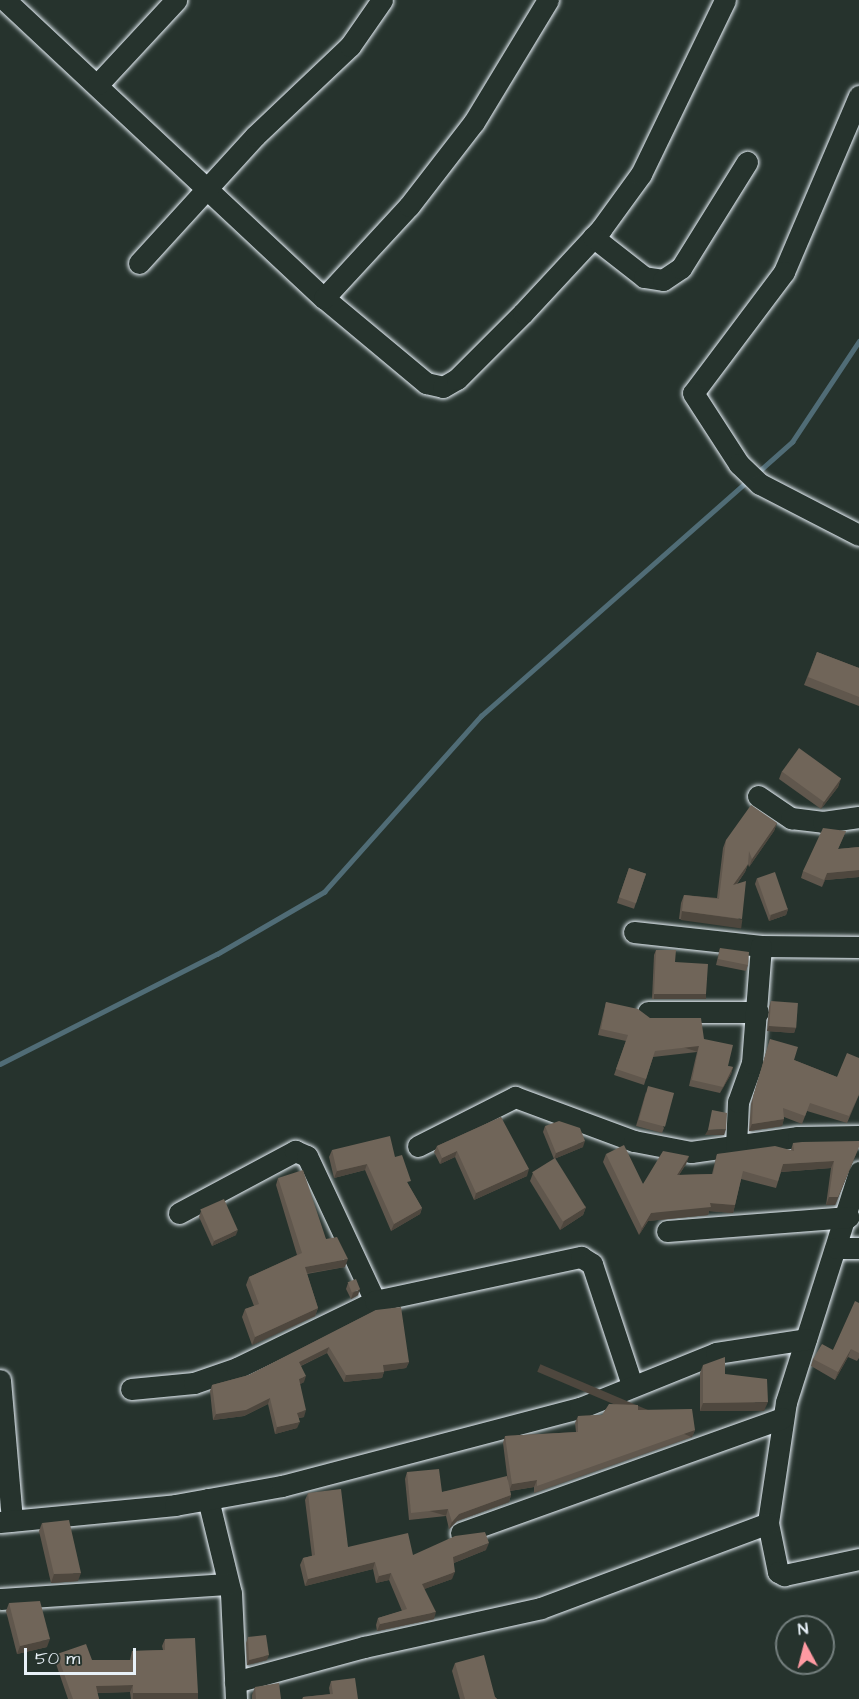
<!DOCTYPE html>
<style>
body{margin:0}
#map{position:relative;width:859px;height:1699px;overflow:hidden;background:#26332d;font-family:"Architects Daughter",sans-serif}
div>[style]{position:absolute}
.stream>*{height:4.5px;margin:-2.25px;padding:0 2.25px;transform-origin:2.25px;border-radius:2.25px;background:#506c76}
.roads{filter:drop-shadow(0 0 2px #e8f1f8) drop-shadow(0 0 2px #e8f1f8)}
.minor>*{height:21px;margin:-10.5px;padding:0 10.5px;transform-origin:10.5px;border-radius:10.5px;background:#26332d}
.wall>*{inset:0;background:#60574d;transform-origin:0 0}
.shaded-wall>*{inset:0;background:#4e473e;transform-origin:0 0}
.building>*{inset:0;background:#706559;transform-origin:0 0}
span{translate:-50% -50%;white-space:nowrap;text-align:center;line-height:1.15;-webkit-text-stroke:6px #26332d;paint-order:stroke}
.north{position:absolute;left:775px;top:1615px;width:60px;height:60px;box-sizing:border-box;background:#26332d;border:2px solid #747f7e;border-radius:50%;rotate:353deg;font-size:16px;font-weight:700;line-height:24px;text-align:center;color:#e8f1f8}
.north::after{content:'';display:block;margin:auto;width:21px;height:27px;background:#ff9aa2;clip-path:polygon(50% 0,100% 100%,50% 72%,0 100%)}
.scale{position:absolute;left:24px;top:1648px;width:112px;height:27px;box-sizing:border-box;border:3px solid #e8f1f8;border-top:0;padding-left:8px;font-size:18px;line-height:21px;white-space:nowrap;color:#e8f1f8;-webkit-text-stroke:4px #26332d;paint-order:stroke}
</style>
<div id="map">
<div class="stream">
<i style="left:757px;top:473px;width:47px;rotate:-41.5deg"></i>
<i style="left:792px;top:442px;width:121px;rotate:-56.4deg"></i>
<i style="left:0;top:1064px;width:243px;rotate:-26.9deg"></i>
<i style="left:217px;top:954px;width:124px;rotate:-30.1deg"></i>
<i style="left:324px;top:892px;width:236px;rotate:-48.3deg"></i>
<i style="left:481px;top:716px;width:356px;rotate:-41.4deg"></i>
</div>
<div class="roads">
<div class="minor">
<i style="left:5px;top:0;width:437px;rotate:43.1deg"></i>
<i style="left:324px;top:298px;width:133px;rotate:39.8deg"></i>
<i style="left:426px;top:383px;width:17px;rotate:13deg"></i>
<i style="left:443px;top:387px;width:16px;rotate:-30deg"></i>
<i style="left:457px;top:379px;width:93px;rotate:-45deg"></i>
<i style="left:523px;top:313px;width:115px;rotate:-47.1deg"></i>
<i style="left:601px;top:229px;width:68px;rotate:-54deg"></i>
<i style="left:641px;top:174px;width:193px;rotate:-64.2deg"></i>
<i style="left:98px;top:84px;width:115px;rotate:-47.1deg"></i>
<i style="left:859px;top:96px;width:191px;rotate:113.1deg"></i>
<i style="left:784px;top:272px;width:151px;rotate:126.9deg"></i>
<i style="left:693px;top:393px;width:85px;rotate:57.1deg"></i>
<i style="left:739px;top:464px;width:29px;rotate:44deg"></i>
<i style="left:760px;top:484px;width:111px;rotate:27.3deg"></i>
<i style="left:593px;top:237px;width:65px;rotate:38.1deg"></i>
<i style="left:644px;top:277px;width:19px;rotate:9deg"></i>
<i style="left:663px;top:280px;width:22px;rotate:-34deg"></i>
<i style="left:681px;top:268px;width:125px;rotate:-58.1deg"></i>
<i style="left:139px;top:263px;width:172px;rotate:-47.6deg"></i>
<i style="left:255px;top:136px;width:131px;rotate:-43.5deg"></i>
<i style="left:350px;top:46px;width:56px;rotate:-55.2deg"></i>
<i style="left:324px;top:298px;width:125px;rotate:-47.3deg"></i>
<i style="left:409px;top:206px;width:106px;rotate:-52.3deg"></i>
<i style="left:474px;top:122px;width:143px;rotate:-58.8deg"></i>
<i style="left:758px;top:796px;width:40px;rotate:34deg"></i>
<i style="left:791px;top:818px;width:32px;rotate:7deg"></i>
<i style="left:823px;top:822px;width:36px;rotate:-8deg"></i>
<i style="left:634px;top:932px;width:128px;rotate:6.3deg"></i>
<i style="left:761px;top:946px;width:98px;rotate:0.6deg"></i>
<i style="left:648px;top:1012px;width:110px"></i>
<i style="left:418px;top:1146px;width:109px;rotate:-26.8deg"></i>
<i style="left:515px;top:1097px;width:127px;rotate:20.3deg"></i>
<i style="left:634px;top:1141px;width:58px;rotate:10.9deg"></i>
<i style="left:691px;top:1152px;width:108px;rotate:-8deg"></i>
<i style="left:798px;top:1137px;width:61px;rotate:-0.9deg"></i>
<i style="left:736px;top:1146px;width:44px;rotate:-87.4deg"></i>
<i style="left:738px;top:1102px;width:41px;rotate:-70.3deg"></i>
<i style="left:752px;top:1063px;width:117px;rotate:-85.6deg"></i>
<i style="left:859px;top:1172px;width:241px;rotate:107.6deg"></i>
<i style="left:786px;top:1402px;width:122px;rotate:98.5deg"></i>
<i style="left:768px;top:1523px;width:50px;rotate:78.5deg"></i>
<i style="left:778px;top:1572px;width:7px;rotate:27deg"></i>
<i style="left:784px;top:1575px;width:77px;rotate:-12deg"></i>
<i style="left:179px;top:1213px;width:132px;rotate:-28.1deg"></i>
<i style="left:295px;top:1151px;width:13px;rotate:23deg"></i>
<i style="left:307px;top:1156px;width:160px;rotate:64.9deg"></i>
<i style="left:667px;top:1231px;width:182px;rotate:-4.4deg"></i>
<i style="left:836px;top:1248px;width:23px"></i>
<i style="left:0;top:1380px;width:141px;rotate:85.1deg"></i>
<i style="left:131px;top:1389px;width:63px;rotate:-5.4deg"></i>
<i style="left:194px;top:1383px;width:46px;rotate:-19.2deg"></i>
<i style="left:237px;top:1368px;width:153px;rotate:-25.9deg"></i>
<i style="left:375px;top:1301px;width:211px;rotate:-12.1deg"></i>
<i style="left:581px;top:1257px;width:13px;rotate:32deg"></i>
<i style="left:592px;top:1264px;width:127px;rotate:71.7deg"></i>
<i style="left:208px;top:1499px;width:97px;rotate:76.3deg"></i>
<i style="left:231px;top:1593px;width:106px;rotate:87.3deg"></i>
<i style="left:0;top:1522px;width:176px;rotate:-5.5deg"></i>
<i style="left:175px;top:1505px;width:109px;rotate:-10.1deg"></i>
<i style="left:282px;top:1486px;width:308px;rotate:-14.7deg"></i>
<i style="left:580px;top:1408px;width:147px;rotate:-22deg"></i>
<i style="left:716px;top:1353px;width:91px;rotate:-8.8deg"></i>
<i style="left:461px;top:1533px;width:341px;rotate:-19.7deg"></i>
<i style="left:0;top:1599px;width:228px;rotate:-3.8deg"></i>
<i style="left:235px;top:1682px;width:134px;rotate:-15.2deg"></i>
<i style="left:364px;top:1647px;width:181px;rotate:-12.4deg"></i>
<i style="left:541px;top:1608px;width:242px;rotate:-20.5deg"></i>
</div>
</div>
<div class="wall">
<i style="clip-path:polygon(817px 652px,859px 668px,859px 706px,804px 685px)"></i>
<i style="clip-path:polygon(782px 771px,841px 778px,838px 787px,821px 809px,779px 779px)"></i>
<i style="clip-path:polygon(777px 823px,774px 831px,749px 867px,748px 864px,745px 872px,737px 884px,739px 927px,679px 919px,681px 903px,684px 895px,717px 898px,723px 848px,726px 840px)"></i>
<i style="clip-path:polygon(846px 831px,838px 849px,859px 847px,859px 877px,825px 880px,822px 887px,801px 878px,803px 871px)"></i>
<i style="left:629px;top:868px;width:18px;height:37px;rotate:19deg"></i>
<i style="clip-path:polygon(757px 878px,788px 909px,786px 915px,769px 921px,755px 884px)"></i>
<i style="clip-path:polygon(720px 948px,748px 965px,746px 971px,716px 965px)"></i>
<i style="clip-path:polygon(656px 950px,675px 962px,706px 994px,704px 999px,652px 999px,654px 955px)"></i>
<i style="clip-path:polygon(771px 1001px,796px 1027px,794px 1033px,767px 1031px,769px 1007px)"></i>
<i style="clip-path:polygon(606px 1002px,704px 1039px,728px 1066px,733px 1067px,731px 1074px,720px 1093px,689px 1086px,697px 1052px,653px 1057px,644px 1085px,614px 1075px,626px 1041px,598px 1035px)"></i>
<i style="clip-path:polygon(770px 1039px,794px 1060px,837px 1077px,859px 1058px,859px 1095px,847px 1123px,807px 1111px,802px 1124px,784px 1117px,782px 1126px,749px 1131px,751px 1104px)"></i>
<i style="clip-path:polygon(646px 1092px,664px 1128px,662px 1133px,636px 1126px)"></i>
<i style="clip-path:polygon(501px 1117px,527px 1176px,474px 1200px,455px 1157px,440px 1164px,434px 1152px,437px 1146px)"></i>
<i style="clip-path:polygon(545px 1126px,583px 1147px,554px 1159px,543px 1132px)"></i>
<i style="clip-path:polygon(793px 1143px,858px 1149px,835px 1205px,826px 1205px,831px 1168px,781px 1172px,776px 1188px,741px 1179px,735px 1205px,733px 1213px,709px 1211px,708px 1215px,648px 1221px,639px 1235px,603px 1162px,606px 1154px,643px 1184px,689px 1156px,686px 1164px,679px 1175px,712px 1174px,717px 1154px,791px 1150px)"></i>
<i style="clip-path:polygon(332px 1150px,395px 1157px,409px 1186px,422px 1208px,420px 1214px,391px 1231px,365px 1170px,334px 1178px,329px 1157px)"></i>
<i style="clip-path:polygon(533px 1173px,586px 1207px,583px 1215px,560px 1230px,530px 1181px)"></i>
<i style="clip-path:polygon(278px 1178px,326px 1239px,345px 1267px,307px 1274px,318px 1308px,315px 1316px,252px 1345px,242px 1317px,245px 1309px,254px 1306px,246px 1285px,249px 1277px,297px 1255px,276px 1185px)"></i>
<i style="clip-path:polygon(201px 1211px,236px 1235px,212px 1246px,199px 1217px)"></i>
<i style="clip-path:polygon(348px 1283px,358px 1295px,351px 1299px,346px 1289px)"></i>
<i style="clip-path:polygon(859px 1303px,859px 1358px,857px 1361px,848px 1357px,835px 1380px,811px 1366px,813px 1359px,833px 1350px)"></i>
<i style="clip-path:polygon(376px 1310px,409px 1362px,406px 1368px,384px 1371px,382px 1378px,344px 1382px,327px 1353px,301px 1366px,304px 1382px,300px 1384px,304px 1417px,299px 1418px,297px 1428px,275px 1434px,268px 1404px,244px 1416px,213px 1420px,210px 1391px,212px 1385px,249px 1375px)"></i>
<i style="clip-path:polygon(703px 1365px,725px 1374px,764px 1411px,700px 1411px,700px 1373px)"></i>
<i style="clip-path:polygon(638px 1410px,695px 1430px,692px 1437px,534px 1493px,534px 1487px,510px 1491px,511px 1495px,509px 1502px,457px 1521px,449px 1529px,446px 1516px,409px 1520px,405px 1479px,407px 1472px,442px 1492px,508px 1483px,503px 1443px,505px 1436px,576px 1432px,575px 1423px,578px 1416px,602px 1415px)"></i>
<i style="clip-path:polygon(308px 1493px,348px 1547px,413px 1555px,486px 1550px,454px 1563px,452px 1579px,424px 1589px,434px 1619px,377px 1631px,376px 1625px,378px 1618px,402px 1611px,389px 1580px,376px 1583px,373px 1569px,305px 1586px,300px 1565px,303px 1558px,312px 1556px,305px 1500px)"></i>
<i style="clip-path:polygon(42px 1523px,78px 1581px,51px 1583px,39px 1531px)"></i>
<i style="clip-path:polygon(9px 1603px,47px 1647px,17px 1654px,6px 1611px)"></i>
<i style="clip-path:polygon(248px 1637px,267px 1660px,247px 1665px,246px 1643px)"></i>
<i style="clip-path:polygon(165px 1639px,196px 1699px,131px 1699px,130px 1692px,97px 1693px,99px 1699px,68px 1699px,55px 1661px,57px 1654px,92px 1660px,130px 1660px,132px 1651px,163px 1650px,162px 1646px)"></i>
<i style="clip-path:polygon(455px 1663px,495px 1697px,497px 1699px,460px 1699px,452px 1671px)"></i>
<i style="clip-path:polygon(331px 1681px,358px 1699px,302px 1699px,303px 1697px,330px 1694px,329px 1688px)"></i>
<i style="clip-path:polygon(255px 1687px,281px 1699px,252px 1699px,252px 1695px)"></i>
</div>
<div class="shaded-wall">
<i style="clip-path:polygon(841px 778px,838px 787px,821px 809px,824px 801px)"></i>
<i style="clip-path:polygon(777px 823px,774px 831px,749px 867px,752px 859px)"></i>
<i style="clip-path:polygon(748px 864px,745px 872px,730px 893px,733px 885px)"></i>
<i style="clip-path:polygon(859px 870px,859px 877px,825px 880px,822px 887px,827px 873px)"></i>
<i style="clip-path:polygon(788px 909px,786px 915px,769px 921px,771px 915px)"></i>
<i style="left:682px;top:911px;width:61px;height:9px;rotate:8deg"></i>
<i style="left:654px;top:994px;width:52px;height:5px"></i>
<i style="clip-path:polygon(769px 1026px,796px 1027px,794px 1033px,767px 1031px)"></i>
<i style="left:699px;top:1046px;width:6px;height:44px;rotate:108deg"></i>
<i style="clip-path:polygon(733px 1067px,731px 1074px,720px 1093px)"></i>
<i style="clip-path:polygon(784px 1119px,782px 1126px,749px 1131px,752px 1124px)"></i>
<i style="clip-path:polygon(726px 1129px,724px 1135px,705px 1135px,708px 1130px)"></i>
<i style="clip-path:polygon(585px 1141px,583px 1147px,554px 1159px,556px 1153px)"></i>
<i style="clip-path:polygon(858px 1149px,835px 1205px,826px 1205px,829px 1197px)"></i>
<i style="clip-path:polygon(457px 1151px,455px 1157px,440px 1164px,442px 1158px)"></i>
<i style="clip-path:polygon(689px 1156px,686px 1164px,674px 1183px,677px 1175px)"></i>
<i style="clip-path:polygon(834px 1161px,831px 1168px,780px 1172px,783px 1164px)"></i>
<i style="clip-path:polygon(367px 1164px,365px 1170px,334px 1178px,337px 1171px)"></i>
<i style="clip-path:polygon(529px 1169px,527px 1176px,474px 1200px,476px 1193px)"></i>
<i style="clip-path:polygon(710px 1203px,735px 1205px,733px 1213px,709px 1211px,708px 1215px,648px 1221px,639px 1235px,642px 1228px,651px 1213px)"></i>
<i style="clip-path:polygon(586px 1207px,583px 1215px,560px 1230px,564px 1221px)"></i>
<i style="clip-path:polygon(422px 1208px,420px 1214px,391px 1231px,394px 1224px)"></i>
<i style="clip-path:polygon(238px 1230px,236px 1235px,212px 1246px,214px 1241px)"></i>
<i style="clip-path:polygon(348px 1259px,345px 1267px,302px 1274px,305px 1267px)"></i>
<i style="clip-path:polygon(360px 1289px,358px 1295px,351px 1299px,353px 1293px)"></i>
<i style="clip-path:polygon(318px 1308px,315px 1316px,252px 1345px,255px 1337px)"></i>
<i style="clip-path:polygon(329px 1347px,327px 1353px,296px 1368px,299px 1362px)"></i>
<i style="clip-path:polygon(851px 1349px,848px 1357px,835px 1380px,838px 1372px)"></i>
<i style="clip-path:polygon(409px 1362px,406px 1368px,381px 1372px,383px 1365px)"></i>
<i style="clip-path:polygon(384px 1372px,382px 1378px,344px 1382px,346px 1375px)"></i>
<i style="clip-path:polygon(306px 1376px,304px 1382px,297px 1386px,299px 1379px)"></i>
<i style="clip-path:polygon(270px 1398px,268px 1404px,244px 1416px,213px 1420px,216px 1414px)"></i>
<i style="clip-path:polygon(768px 1402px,764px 1411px,700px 1411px,703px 1403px)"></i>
<i style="clip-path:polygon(306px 1410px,304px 1417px,295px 1419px,297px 1413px)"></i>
<i style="clip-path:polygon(300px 1422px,297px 1428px,275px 1434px,277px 1427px)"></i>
<i style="left:695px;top:1430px;width:8px;height:168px;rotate:113deg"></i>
<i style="clip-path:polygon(537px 1480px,534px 1487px,509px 1491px,512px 1484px)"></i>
<i style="clip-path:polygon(511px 1495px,509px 1502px,457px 1521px,449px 1529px,452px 1522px,459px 1514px)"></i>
<i style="left:448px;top:1509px;width:7px;height:37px;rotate:106deg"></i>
<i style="clip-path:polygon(489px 1543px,486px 1550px,451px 1564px,453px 1557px)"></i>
<i style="clip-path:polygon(375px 1562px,373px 1569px,305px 1586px,308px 1579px)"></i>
<i style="clip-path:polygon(455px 1572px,452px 1579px,419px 1591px,422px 1584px)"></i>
<i style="clip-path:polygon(81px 1573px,78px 1581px,51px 1583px,54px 1574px)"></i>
<i style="clip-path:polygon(391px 1573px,389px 1580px,376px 1583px,379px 1576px)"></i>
<i style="clip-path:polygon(436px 1612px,434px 1619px,377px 1631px,380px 1624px)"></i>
<i style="clip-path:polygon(50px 1639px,47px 1647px,17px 1654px,20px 1646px)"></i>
<i style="clip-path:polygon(269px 1655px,267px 1660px,247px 1665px,249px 1660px)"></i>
<i style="clip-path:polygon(133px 1685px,130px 1692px,93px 1693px,96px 1686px)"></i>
<i style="left:133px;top:1693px;width:65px;height:6px"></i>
</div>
<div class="building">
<i style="clip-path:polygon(817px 652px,859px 668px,859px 697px,808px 677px)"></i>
<i style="left:799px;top:748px;width:52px;height:29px;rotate:36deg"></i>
<i style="clip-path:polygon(751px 805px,777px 823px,752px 859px,749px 851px,748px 864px,733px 885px,746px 881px,742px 919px,682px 911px,684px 895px,719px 899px,726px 840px)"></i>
<i style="clip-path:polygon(823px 828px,846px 831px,838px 849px,859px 847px,859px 870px,827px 873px,824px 880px,803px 871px)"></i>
<i style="left:629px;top:868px;width:18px;height:31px;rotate:19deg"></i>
<i style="left:775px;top:872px;width:39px;height:19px;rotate:71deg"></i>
<i style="clip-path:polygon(720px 948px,749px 952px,748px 965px,718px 959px)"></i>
<i style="clip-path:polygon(656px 950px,676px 950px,675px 962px,708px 964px,706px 994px,654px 994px)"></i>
<i style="left:771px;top:1001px;width:27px;height:25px;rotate:4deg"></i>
<i style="clip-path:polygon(606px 1002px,638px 1009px,650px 1018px,701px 1018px,704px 1039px,733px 1045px,728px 1066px,733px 1067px,723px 1087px,692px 1080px,699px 1046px,655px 1051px,646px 1079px,616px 1069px,628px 1035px,601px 1029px)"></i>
<i style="clip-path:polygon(770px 1039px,798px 1047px,794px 1060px,837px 1077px,847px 1053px,859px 1058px,859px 1094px,849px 1116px,810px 1103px,805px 1116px,783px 1108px,784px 1119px,752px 1124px,753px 1097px)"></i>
<i style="left:648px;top:1086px;width:27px;height:35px;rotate:15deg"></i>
<i style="clip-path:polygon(712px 1110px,727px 1113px,726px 1129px,708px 1130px)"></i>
<i style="clip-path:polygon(501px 1117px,529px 1169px,476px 1193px,457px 1151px,442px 1158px,437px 1146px)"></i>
<i style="clip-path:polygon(559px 1121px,580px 1128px,585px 1141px,556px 1153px,545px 1126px)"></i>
<i style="clip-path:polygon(390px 1136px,395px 1157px,402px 1155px,411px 1181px,407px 1182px,422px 1208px,394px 1224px,367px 1164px,337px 1171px,332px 1150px)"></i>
<i style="clip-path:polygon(859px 1141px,859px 1147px,838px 1197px,829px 1197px,834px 1161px,783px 1164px,778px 1181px,743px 1171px,735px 1205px,710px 1203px,711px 1207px,651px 1213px,642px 1228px,606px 1154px,624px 1145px,643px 1184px,663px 1151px,689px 1156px,677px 1175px,713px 1174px,717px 1154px,775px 1146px,794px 1151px,793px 1143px,802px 1142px)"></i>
<i style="left:555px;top:1158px;width:58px;height:27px;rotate:58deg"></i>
<i style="clip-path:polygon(303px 1170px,326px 1239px,337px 1237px,348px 1259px,305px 1267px,318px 1308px,255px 1337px,245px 1309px,259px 1304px,249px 1277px,302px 1253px,278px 1178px)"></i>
<i style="left:224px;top:1199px;width:34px;height:26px;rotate:66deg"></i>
<i style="left:356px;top:1279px;width:11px;height:9px;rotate:68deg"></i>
<i style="clip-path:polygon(855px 1301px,859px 1303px,859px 1353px,851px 1349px,838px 1372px,813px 1359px,822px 1344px,833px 1350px)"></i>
<i style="clip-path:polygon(401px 1307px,409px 1362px,383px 1365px,384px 1372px,346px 1375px,329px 1347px,299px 1362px,306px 1376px,299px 1379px,306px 1410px,297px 1413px,300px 1422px,277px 1427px,270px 1398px,246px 1410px,216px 1414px,212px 1385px,249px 1375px,376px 1310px)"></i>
<i style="clip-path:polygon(725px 1357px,725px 1374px,767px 1379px,768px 1402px,703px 1403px,703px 1365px)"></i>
<i style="clip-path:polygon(609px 1404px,638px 1405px,638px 1410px,692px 1409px,695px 1430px,537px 1486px,537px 1480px,512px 1484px,505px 1436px,578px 1432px,578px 1416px,602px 1415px)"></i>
<i style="clip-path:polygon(439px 1469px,442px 1492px,507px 1476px,511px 1495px,459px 1514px,452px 1522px,448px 1509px,411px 1513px,407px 1472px)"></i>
<i style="clip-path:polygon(341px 1489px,348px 1547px,408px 1533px,413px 1555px,455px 1536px,485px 1532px,489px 1543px,453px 1557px,455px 1572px,422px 1584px,436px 1612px,380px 1624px,378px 1618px,407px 1609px,391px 1573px,379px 1576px,375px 1562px,308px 1579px,303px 1558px,315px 1555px,308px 1493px)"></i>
<i style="clip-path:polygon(69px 1520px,81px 1573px,54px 1574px,42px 1523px)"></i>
<i style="clip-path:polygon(40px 1601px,50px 1639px,20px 1646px,9px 1603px)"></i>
<i style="clip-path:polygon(266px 1635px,269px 1655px,249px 1660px,248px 1637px)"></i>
<i style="clip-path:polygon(195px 1638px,198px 1693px,133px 1693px,133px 1685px,96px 1686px,99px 1699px,73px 1699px,57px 1654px,86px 1644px,92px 1660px,133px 1660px,132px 1651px,165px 1650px,165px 1639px)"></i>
<i style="clip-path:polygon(484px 1655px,495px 1697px,497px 1699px,465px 1699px,455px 1663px)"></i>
<i style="clip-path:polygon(355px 1678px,358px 1699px,303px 1699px,303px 1697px,333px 1694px,331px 1681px)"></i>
<i style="clip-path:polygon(279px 1683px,281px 1699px,256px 1699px,255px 1687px)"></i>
</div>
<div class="north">N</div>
<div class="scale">50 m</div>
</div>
